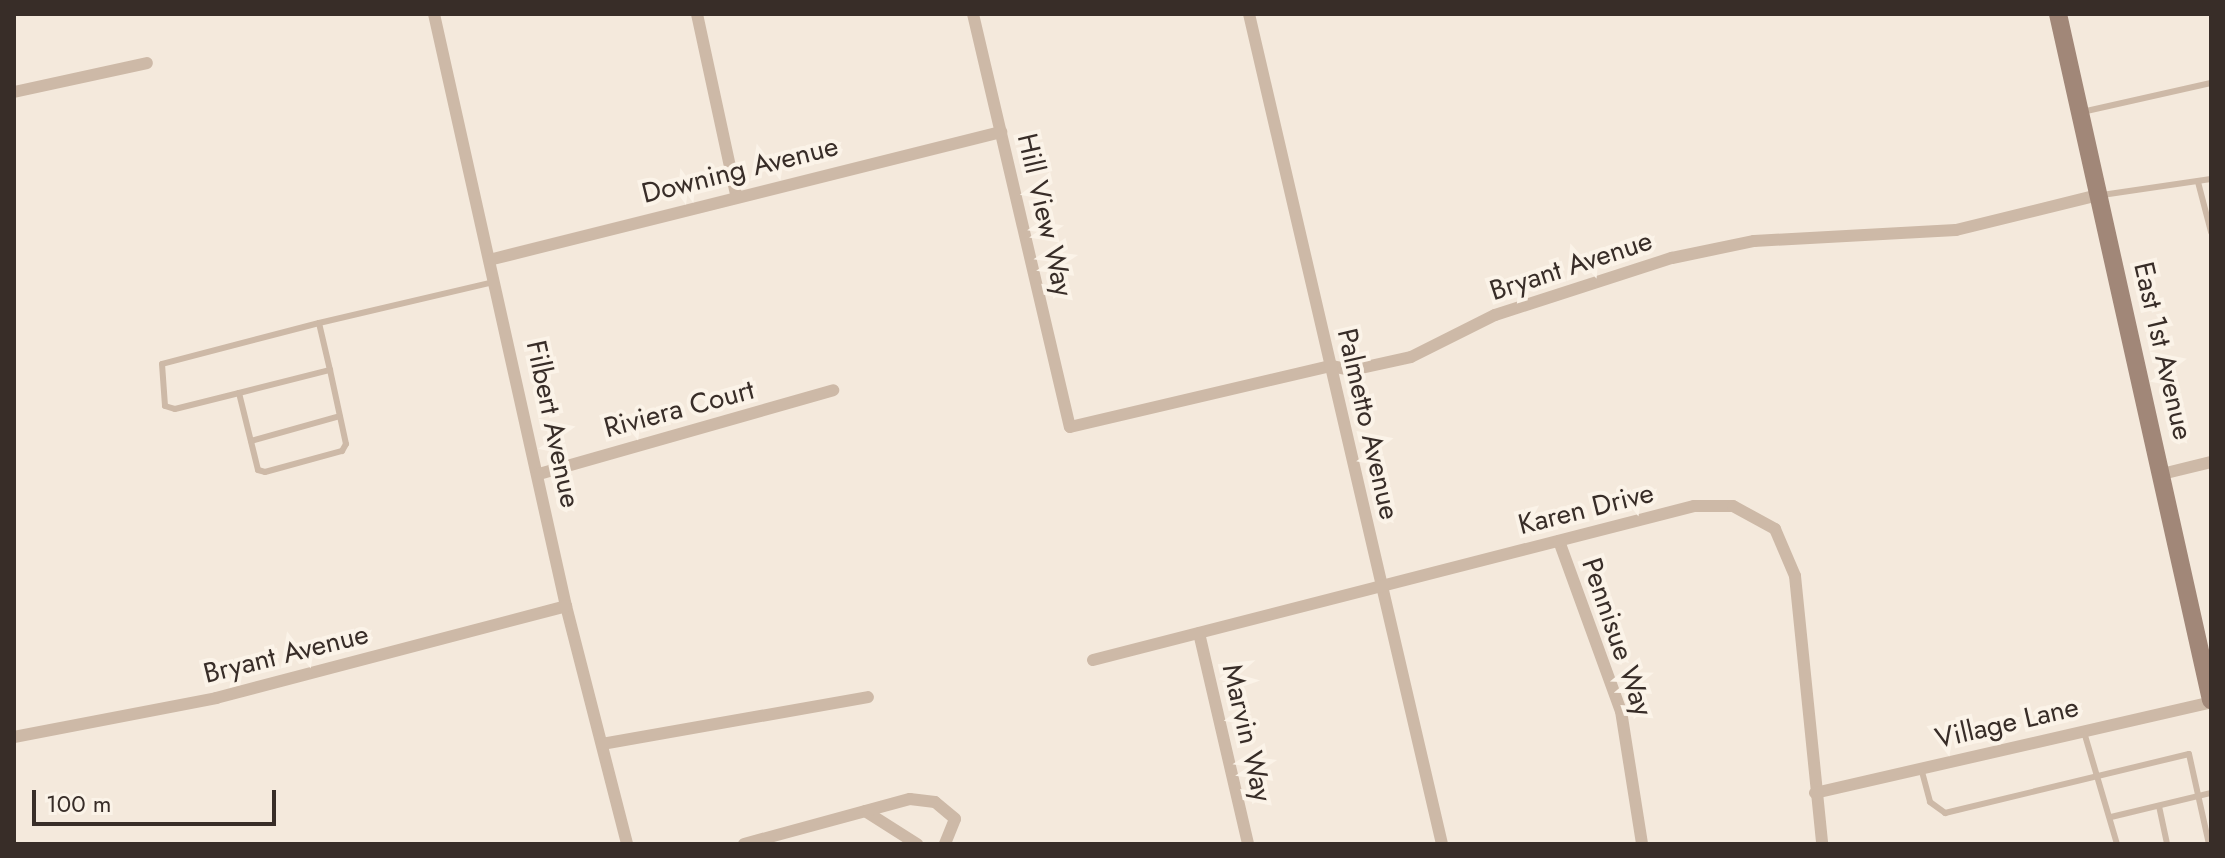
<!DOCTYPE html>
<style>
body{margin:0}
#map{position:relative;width:2225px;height:858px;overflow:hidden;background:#f4e9dc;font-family:Jost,sans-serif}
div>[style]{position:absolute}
.lane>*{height:6px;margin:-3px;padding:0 3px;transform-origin:3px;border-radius:3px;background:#cdb9a7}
.street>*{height:12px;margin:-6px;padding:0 6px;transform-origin:6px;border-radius:6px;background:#cdb9a7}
.secondary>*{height:18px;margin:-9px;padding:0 9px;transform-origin:9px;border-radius:9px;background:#a18778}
span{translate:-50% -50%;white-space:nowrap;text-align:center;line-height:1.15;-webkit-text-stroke:8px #fbf3e8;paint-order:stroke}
.street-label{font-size:28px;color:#382d28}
.frame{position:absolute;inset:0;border:16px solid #382d28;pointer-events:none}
.scale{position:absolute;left:32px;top:790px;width:244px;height:36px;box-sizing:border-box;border:4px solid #382d28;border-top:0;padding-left:10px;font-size:24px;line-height:28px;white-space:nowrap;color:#382d28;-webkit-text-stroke:6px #fbf3e8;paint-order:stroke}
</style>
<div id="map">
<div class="lane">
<i style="left:2082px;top:112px;width:132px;rotate:-12.7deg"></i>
<i style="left:2198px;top:182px;width:52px;rotate:75.4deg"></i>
<i style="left:2102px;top:195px;width:110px;rotate:-8.4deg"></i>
<i style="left:319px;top:323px;width:180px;rotate:-13.2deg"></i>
<i style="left:239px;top:393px;width:79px;rotate:76.1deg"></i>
<i style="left:258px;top:470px;width:7px;rotate:16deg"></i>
<i style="left:265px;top:472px;width:80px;rotate:-15.3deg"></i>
<i style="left:342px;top:451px;width:8px;rotate:-60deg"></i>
<i style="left:346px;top:444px;width:76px;rotate:-102.2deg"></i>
<i style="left:330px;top:370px;width:48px;rotate:-103.2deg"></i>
<i style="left:319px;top:323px;width:162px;rotate:165.4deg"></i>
<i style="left:162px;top:364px;width:42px;rotate:85.9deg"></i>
<i style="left:165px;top:406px;width:10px;rotate:17deg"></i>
<i style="left:175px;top:409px;width:66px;rotate:-14deg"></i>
<i style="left:239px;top:393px;width:94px;rotate:-14.2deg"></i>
<i style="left:251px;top:441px;width:92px;rotate:-15.7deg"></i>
<i style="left:2084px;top:732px;width:117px;rotate:73.6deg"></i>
<i style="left:1921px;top:768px;width:35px;rotate:75deg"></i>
<i style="left:1930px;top:802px;width:19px;rotate:36deg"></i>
<i style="left:1945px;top:813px;width:251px;rotate:-13.6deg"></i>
<i style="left:2189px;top:754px;width:92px;rotate:77.5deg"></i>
<i style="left:2159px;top:806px;width:39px;rotate:78deg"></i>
<i style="left:2111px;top:817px;width:103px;rotate:-13.5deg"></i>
</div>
<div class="street">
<i style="left:434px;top:14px;width:607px;rotate:77.43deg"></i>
<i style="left:566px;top:606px;width:246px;rotate:75.6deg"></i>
<i style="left:697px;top:14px;width:184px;rotate:77.8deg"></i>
<i style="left:973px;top:14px;width:424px;rotate:76.8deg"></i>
<i style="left:1070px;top:427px;width:268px;rotate:-13.2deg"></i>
<i style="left:1331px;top:366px;width:21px;rotate:11deg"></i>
<i style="left:1352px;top:370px;width:60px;rotate:-12.4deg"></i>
<i style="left:1411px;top:357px;width:94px;rotate:-26.6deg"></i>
<i style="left:1495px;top:315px;width:186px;rotate:-17.9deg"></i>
<i style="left:1672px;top:258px;width:84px;rotate:-11.7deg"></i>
<i style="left:1754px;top:241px;width:202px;rotate:-3.1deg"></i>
<i style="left:1956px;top:230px;width:147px;rotate:-13.8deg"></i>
<i style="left:1249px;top:14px;width:852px;rotate:76.91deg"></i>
<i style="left:14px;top:92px;width:136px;rotate:-12.3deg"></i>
<i style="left:493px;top:259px;width:524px;rotate:-14.04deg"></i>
<i style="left:539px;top:474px;width:306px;rotate:-15.9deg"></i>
<i style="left:2162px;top:474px;width:50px;rotate:-13.8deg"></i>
<i style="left:1559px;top:541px;width:181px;rotate:70deg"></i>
<i style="left:1621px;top:711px;width:135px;rotate:81deg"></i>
<i style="left:1199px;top:633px;width:217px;rotate:76.9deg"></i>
<i style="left:1093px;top:660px;width:620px;rotate:-14.37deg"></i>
<i style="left:1694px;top:506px;width:39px"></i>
<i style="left:1733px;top:506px;width:48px;rotate:28.7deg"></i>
<i style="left:1775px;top:529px;width:51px;rotate:66.9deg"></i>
<i style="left:1795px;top:576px;width:269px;rotate:84.2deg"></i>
<i style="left:14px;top:737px;width:206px;rotate:-10.9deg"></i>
<i style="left:216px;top:698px;width:362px;rotate:-14.7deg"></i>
<i style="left:602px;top:744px;width:270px;rotate:-10deg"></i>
<i style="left:1815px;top:793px;width:406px;rotate:-12.9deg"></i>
<i style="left:865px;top:811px;width:62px;rotate:32.4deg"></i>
<i style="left:744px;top:844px;width:172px;rotate:-15.2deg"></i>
<i style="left:910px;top:799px;width:25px;rotate:7deg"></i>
<i style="left:935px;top:802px;width:26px;rotate:40deg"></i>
<i style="left:955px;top:819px;width:27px;rotate:112deg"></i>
</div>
<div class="secondary">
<i style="left:2058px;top:14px;width:703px;rotate:77.43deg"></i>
</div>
<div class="street-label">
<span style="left:740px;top:170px;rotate:-14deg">Downing Avenue</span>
<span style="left:1045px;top:215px;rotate:77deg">Hill View Way</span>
<span style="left:1571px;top:266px;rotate:-18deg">Bryant Avenue</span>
<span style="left:2163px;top:351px;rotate:77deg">East 1st Avenue</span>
<span style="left:679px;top:409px;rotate:-15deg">Riviera Court</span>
<span style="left:553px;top:424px;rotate:78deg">Filbert Avenue</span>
<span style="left:1368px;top:424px;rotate:77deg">Palmetto Avenue</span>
<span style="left:1586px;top:509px;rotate:-14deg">Karen Drive</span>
<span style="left:1617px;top:637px;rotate:71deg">Pennisue Way</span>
<span style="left:286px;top:654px;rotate:-14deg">Bryant Avenue</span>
<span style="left:2007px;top:723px;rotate:-13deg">Village Lane</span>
<span style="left:1247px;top:733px;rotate:77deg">Marvin Way</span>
</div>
<div class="frame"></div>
<div class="scale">100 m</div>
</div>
